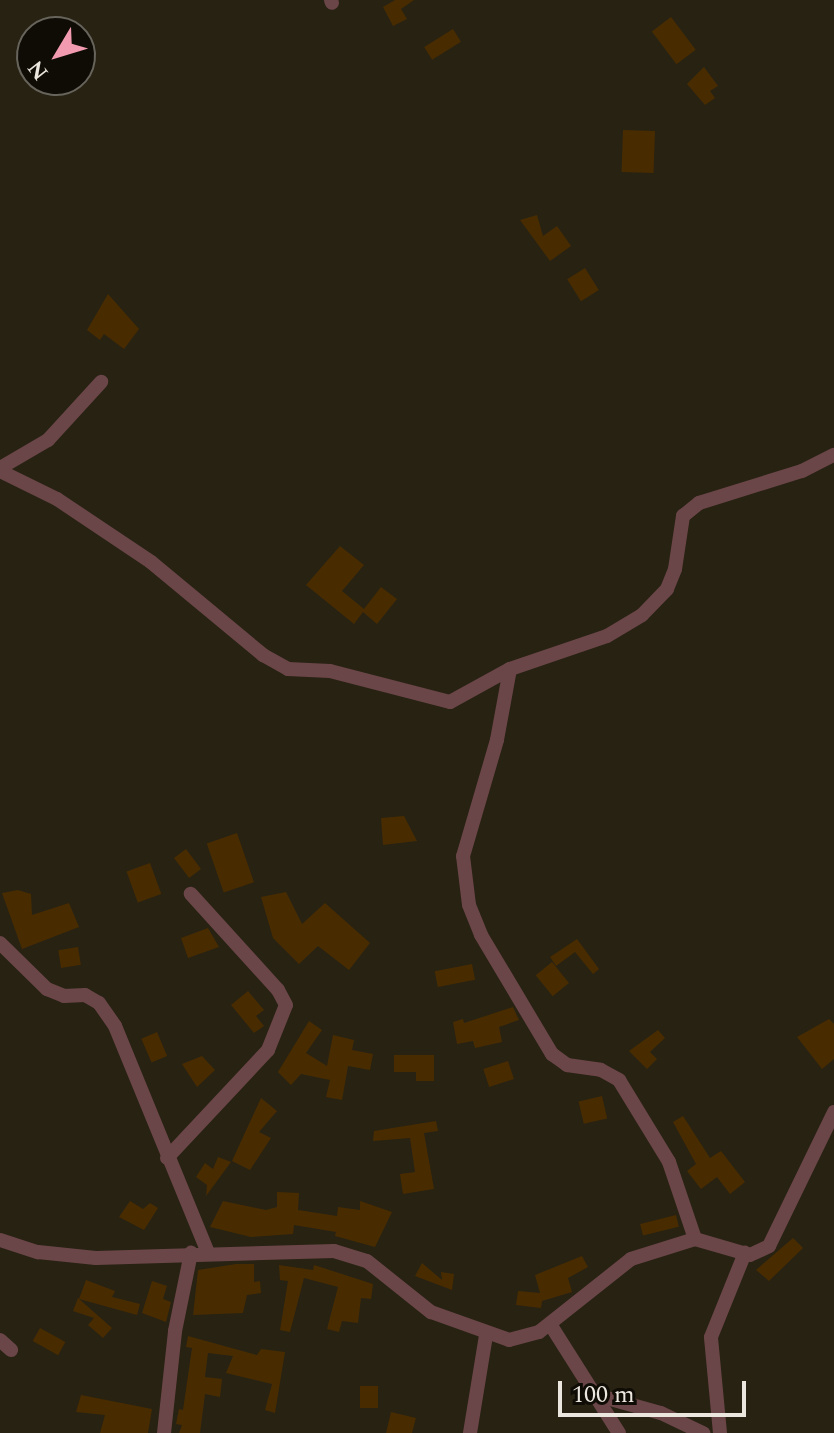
<!DOCTYPE html>
<style>
body{margin:0}
#map{position:relative;width:834px;height:1433px;overflow:hidden;background:#282213;font-family:Spectral,serif}
div>[style]{position:absolute}
.building>*{inset:0;background:#482c00;transform-origin:0 0}
.minor>*{height:14px;margin:-7px;padding:0 7px;transform-origin:7px;border-radius:7px;background:#6b4648}
span{translate:-50% -50%;white-space:nowrap;text-align:center;line-height:1.15;-webkit-text-stroke:8px #0f0c06;paint-order:stroke}
.north{position:absolute;left:16px;top:16px;width:80px;height:80px;box-sizing:border-box;background:#0f0c06;border:2px solid #67645c;border-radius:50%;rotate:232deg;font-size:22px;font-weight:700;line-height:32px;text-align:center;color:#ece7de}
.north::after{content:'';display:block;margin:auto;width:28px;height:36px;background:#f29aaf;clip-path:polygon(50% 0,100% 100%,50% 72%,0 100%)}
.scale{position:absolute;left:558px;top:1381px;width:188px;height:36px;box-sizing:border-box;border:4px solid #ece7de;border-top:0;padding-left:10px;font-size:24px;line-height:28px;white-space:nowrap;color:#ece7de;-webkit-text-stroke:6px #0f0c06;paint-order:stroke}
</style>
<div id="map">
<div class="building">
<i style="clip-path:polygon(395px 0,414px 0,401px 9px,407px 19px,393px 26px,383px 7px)"></i>
<i style="left:671px;top:17px;width:41px;height:24px;rotate:53deg"></i>
<i style="left:453px;top:29px;width:15px;height:34px;rotate:58deg"></i>
<i style="clip-path:polygon(704px 67px,718px 86px,710px 91px,715px 98px,705px 105px,687px 84px)"></i>
<i style="left:623px;top:130px;width:32px;height:42px;rotate:2deg"></i>
<i style="clip-path:polygon(537px 215px,543px 236px,557px 226px,571px 246px,550px 261px,520px 220px)"></i>
<i style="left:585px;top:268px;width:26px;height:21px;rotate:58deg"></i>
<i style="clip-path:polygon(108px 294px,139px 329px,124px 349px,104px 334px,100px 340px,87px 330px)"></i>
<i style="clip-path:polygon(340px 546px,364px 565px,342px 591px,364px 609px,381px 587px,397px 599px,377px 624px,363px 612px,354px 624px,306px 585px)"></i>
<i style="clip-path:polygon(404px 816px,417px 841px,383px 845px,381px 818px)"></i>
<i style="left:237px;top:833px;width:52px;height:32px;rotate:71deg"></i>
<i style="left:186px;top:849px;width:25px;height:15px;rotate:53deg"></i>
<i style="left:150px;top:863px;width:33px;height:25px;rotate:70deg"></i>
<i style="clip-path:polygon(18px 890px,31px 894px,32px 915px,69px 903px,79px 927px,22px 949px,2px 893px)"></i>
<i style="clip-path:polygon(286px 892px,302px 924px,325px 903px,370px 943px,349px 970px,318px 946px,299px 964px,273px 938px,261px 897px)"></i>
<i style="clip-path:polygon(208px 928px,219px 947px,188px 958px,181px 938px)"></i>
<i style="clip-path:polygon(577px 939px,599px 969px,593px 974px,575px 952px,556px 966px,550px 957px)"></i>
<i style="left:78px;top:947px;width:18px;height:20px;rotate:81deg"></i>
<i style="left:552px;top:962px;width:27px;height:21px;rotate:51deg"></i>
<i style="left:472px;top:964px;width:16px;height:38px;rotate:79deg"></i>
<i style="clip-path:polygon(248px 991px,264px 1010px,256px 1016px,264px 1026px,254px 1033px,231px 1005px)"></i>
<i style="clip-path:polygon(513px 1007px,519px 1020px,499px 1027px,502px 1042px,475px 1048px,473px 1041px,457px 1044px,453px 1022px,463px 1019px,464px 1023px)"></i>
<i style="clip-path:polygon(829px 1019px,834px 1024px,834px 1059px,822px 1069px,797px 1037px)"></i>
<i style="clip-path:polygon(309px 1021px,322px 1030px,306px 1053px,327px 1066px,333px 1035px,354px 1040px,352px 1050px,373px 1054px,370px 1070px,348px 1066px,342px 1100px,326px 1097px,330px 1080px,301px 1074px,291px 1085px,278px 1072px)"></i>
<i style="clip-path:polygon(658px 1030px,665px 1038px,650px 1052px,657px 1059px,647px 1069px,629px 1051px)"></i>
<i style="left:157px;top:1032px;width:26px;height:17px;rotate:67deg"></i>
<i style="clip-path:polygon(394px 1055px,434px 1055px,434px 1081px,416px 1081px,416px 1072px,394px 1072px)"></i>
<i style="clip-path:polygon(202px 1056px,215px 1070px,197px 1087px,182px 1064px)"></i>
<i style="left:508px;top:1061px;width:19px;height:26px;rotate:72deg"></i>
<i style="left:602px;top:1096px;width:23px;height:24px;rotate:77deg"></i>
<i style="clip-path:polygon(261px 1098px,277px 1111px,259px 1132px,271px 1138px,250px 1170px,232px 1161px)"></i>
<i style="clip-path:polygon(683px 1116px,710px 1158px,721px 1151px,745px 1182px,730px 1194px,717px 1177px,701px 1189px,687px 1171px,696px 1164px,673px 1122px)"></i>
<i style="clip-path:polygon(436px 1121px,438px 1131px,424px 1133px,434px 1189px,403px 1194px,400px 1174px,415px 1172px,410px 1138px,373px 1141px,374px 1131px)"></i>
<i style="clip-path:polygon(218px 1157px,231px 1162px,206px 1196px,207px 1185px,196px 1177px,205px 1163px,213px 1169px)"></i>
<i style="clip-path:polygon(277px 1192px,299px 1193px,298px 1210px,337px 1216px,338px 1207px,360px 1210px,360px 1201px,392px 1212px,375px 1247px,335px 1236px,336px 1232px,294px 1225px,293px 1234px,251px 1237px,210px 1227px,223px 1201px,266px 1210px,277px 1207px)"></i>
<i style="clip-path:polygon(130px 1201px,143px 1209px,150px 1203px,158px 1208px,144px 1230px,119px 1217px)"></i>
<i style="left:676px;top:1215px;width:12px;height:37px;rotate:76deg"></i>
<i style="clip-path:polygon(793px 1238px,803px 1248px,769px 1281px,756px 1270px)"></i>
<i style="clip-path:polygon(582px 1256px,588px 1267px,568px 1278px,572px 1292px,542px 1301px,541px 1308px,516px 1305px,518px 1291px,540px 1293px,535px 1275px)"></i>
<i style="clip-path:polygon(422px 1263px,442px 1280px,441px 1272px,454px 1274px,452px 1290px,415px 1276px)"></i>
<i style="clip-path:polygon(236px 1264px,254px 1264px,254px 1282px,260px 1281px,261px 1293px,247px 1295px,243px 1313px,193px 1315px,198px 1270px)"></i>
<i style="clip-path:polygon(279px 1265px,313px 1270px,314px 1265px,373px 1284px,371px 1299px,361px 1298px,358px 1323px,342px 1321px,339px 1332px,327px 1329px,338px 1287px,304px 1278px,290px 1332px,280px 1330px,288px 1281px,280px 1280px)"></i>
<i style="clip-path:polygon(86px 1280px,115px 1291px,112px 1297px,140px 1304px,137px 1315px,79px 1299px)"></i>
<i style="clip-path:polygon(152px 1281px,167px 1286px,163px 1299px,171px 1302px,166px 1322px,142px 1313px)"></i>
<i style="clip-path:polygon(78px 1298px,112px 1328px,103px 1338px,88px 1325px,94px 1318px,73px 1311px)"></i>
<i style="left:40px;top:1328px;width:29px;height:15px;rotate:29deg"></i>
<i style="clip-path:polygon(188px 1336px,257px 1355px,261px 1349px,285px 1352px,275px 1413px,265px 1410px,272px 1384px,226px 1373px,233px 1356px,208px 1353px,205px 1377px,222px 1379px,220px 1397px,205px 1394px,200px 1433px,179px 1433px,182px 1425px,176px 1424px,179px 1409px,183px 1410px,192px 1348px,186px 1347px)"></i>
<i style="left:360px;top:1386px;width:18px;height:22px"></i>
<i style="clip-path:polygon(81px 1395px,152px 1409px,148px 1433px,100px 1433px,105px 1415px,76px 1412px)"></i>
<i style="clip-path:polygon(391px 1412px,416px 1418px,412px 1433px,386px 1433px)"></i>
</div>
<div class="minor">
<i style="left:331px;top:0;width:3px;rotate:72deg"></i>
<i style="left:0;top:468px;width:56px;rotate:-30.3deg"></i>
<i style="left:48px;top:440px;width:79px;rotate:-47.6deg"></i>
<i style="left:0;top:471px;width:64px;rotate:26.2deg"></i>
<i style="left:57px;top:499px;width:113px;rotate:33.8deg"></i>
<i style="left:151px;top:562px;width:146px;rotate:39.7deg"></i>
<i style="left:263px;top:655px;width:29px;rotate:29deg"></i>
<i style="left:288px;top:669px;width:42px;rotate:2.7deg"></i>
<i style="left:330px;top:671px;width:124px;rotate:14.5deg"></i>
<i style="left:450px;top:702px;width:68px;rotate:-28.8deg"></i>
<i style="left:510px;top:669px;width:102px;rotate:-18.8deg"></i>
<i style="left:607px;top:636px;width:41px;rotate:-31deg"></i>
<i style="left:642px;top:615px;width:36px;rotate:-46deg"></i>
<i style="left:667px;top:589px;width:22px;rotate:-68deg"></i>
<i style="left:675px;top:569px;width:54px;rotate:-81.4deg"></i>
<i style="left:683px;top:516px;width:21px;rotate:-39deg"></i>
<i style="left:699px;top:503px;width:108px;rotate:-17.3deg"></i>
<i style="left:802px;top:471px;width:36px;rotate:-27deg"></i>
<i style="left:510px;top:669px;width:72px;rotate:100.4deg"></i>
<i style="left:497px;top:740px;width:121px;rotate:106.3deg"></i>
<i style="left:463px;top:856px;width:49px;rotate:83deg"></i>
<i style="left:469px;top:905px;width:32px;rotate:68deg"></i>
<i style="left:481px;top:935px;width:139px;rotate:59.2deg"></i>
<i style="left:552px;top:1054px;width:19px;rotate:36deg"></i>
<i style="left:567px;top:1065px;width:34px;rotate:8deg"></i>
<i style="left:601px;top:1070px;width:21px;rotate:29deg"></i>
<i style="left:619px;top:1080px;width:96px;rotate:58.6deg"></i>
<i style="left:669px;top:1162px;width:81px;rotate:71.3deg"></i>
<i style="left:0;top:943px;width:66px;rotate:44.4deg"></i>
<i style="left:47px;top:989px;width:18px;rotate:22deg"></i>
<i style="left:64px;top:996px;width:21px;rotate:-3deg"></i>
<i style="left:85px;top:995px;width:16px;rotate:30deg"></i>
<i style="left:99px;top:1003px;width:28px;rotate:55deg"></i>
<i style="left:115px;top:1026px;width:245px;rotate:67.7deg"></i>
<i style="left:167px;top:1158px;width:148px;rotate:-46.9deg"></i>
<i style="left:268px;top:1050px;width:48px;rotate:-68.2deg"></i>
<i style="left:286px;top:1005px;width:17px;rotate:-118deg"></i>
<i style="left:278px;top:990px;width:130px;rotate:-132.2deg"></i>
<i style="left:0;top:1240px;width:40px;rotate:18deg"></i>
<i style="left:38px;top:1252px;width:58px;rotate:5.9deg"></i>
<i style="left:96px;top:1258px;width:238px;rotate:-1.7deg"></i>
<i style="left:334px;top:1251px;width:34px;rotate:17deg"></i>
<i style="left:367px;top:1261px;width:82px;rotate:38.6deg"></i>
<i style="left:431px;top:1312px;width:83px;rotate:19.7deg"></i>
<i style="left:509px;top:1340px;width:31px;rotate:-15deg"></i>
<i style="left:539px;top:1332px;width:117px;rotate:-38.4deg"></i>
<i style="left:631px;top:1259px;width:67px;rotate:-17.4deg"></i>
<i style="left:695px;top:1239px;width:57px;rotate:16.2deg"></i>
<i style="left:750px;top:1255px;width:21px;rotate:-25deg"></i>
<i style="left:769px;top:1246px;width:149px;rotate:-64.1deg"></i>
<i style="left:550px;top:1324px;width:129px;rotate:57.7deg"></i>
<i style="left:0;top:1340px;width:15px;rotate:42deg"></i>
<i style="left:596px;top:1395px;width:67px;rotate:15.5deg"></i>
<i style="left:661px;top:1413px;width:47px;rotate:25.5deg"></i>
<i style="left:164px;top:1433px;width:103px;rotate:-83.8deg"></i>
<i style="left:175px;top:1331px;width:80px;rotate:-78.4deg"></i>
<i style="left:470px;top:1433px;width:99px;rotate:-80.7deg"></i>
<i style="left:720px;top:1433px;width:96px;rotate:-95.4deg"></i>
<i style="left:711px;top:1337px;width:91px;rotate:-68deg"></i>
</div>
<div class="north">N</div>
<div class="scale">100 m</div>
</div>
